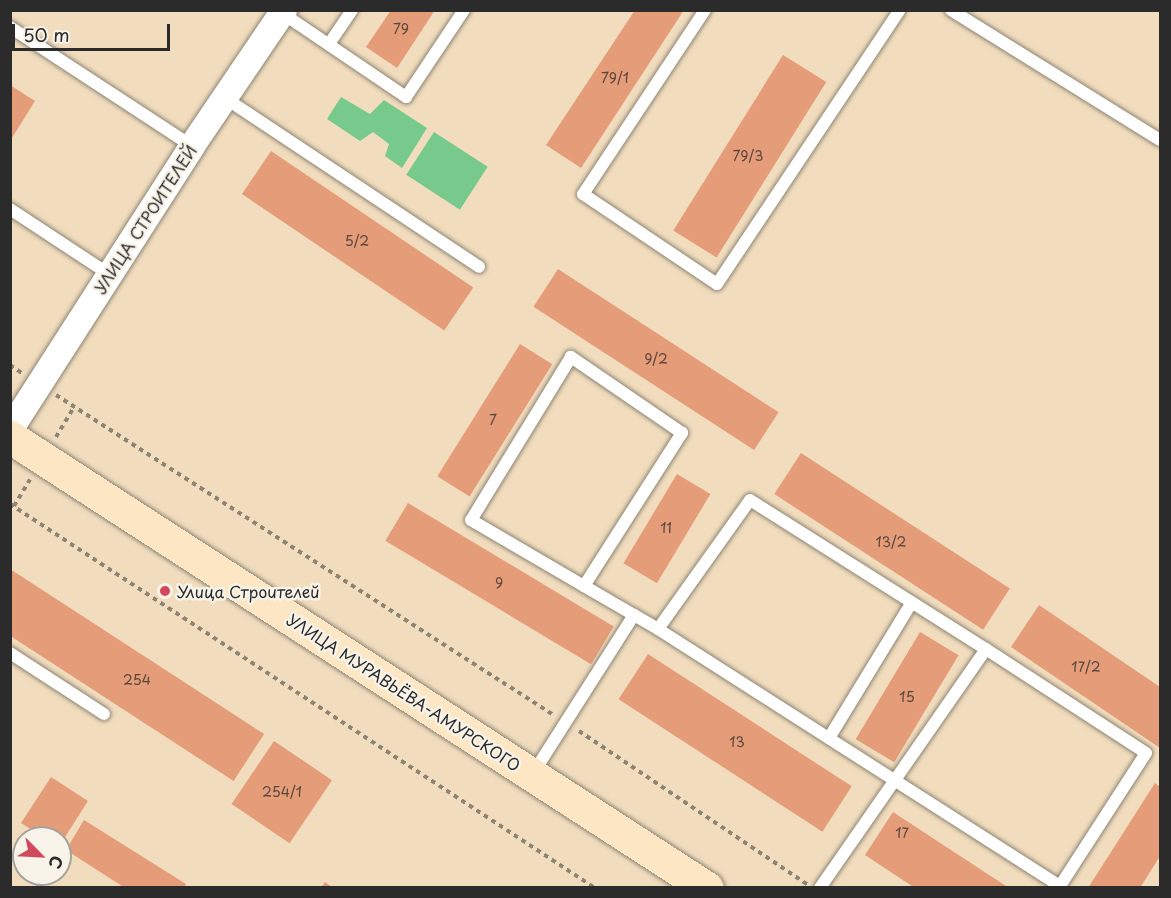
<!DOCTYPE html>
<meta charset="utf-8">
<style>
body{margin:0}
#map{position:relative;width:1171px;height:898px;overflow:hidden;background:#f1ddbe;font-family:"Playpen Sans",sans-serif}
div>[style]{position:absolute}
.green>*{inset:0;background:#77ca8c;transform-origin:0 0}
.building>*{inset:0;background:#e59c78;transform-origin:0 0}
.path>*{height:4px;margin-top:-2px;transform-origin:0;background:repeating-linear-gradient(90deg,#8e8474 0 4.5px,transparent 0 9px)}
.roads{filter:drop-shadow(0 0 2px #8e8474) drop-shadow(0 0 2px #8e8474)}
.lane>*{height:12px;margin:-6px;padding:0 6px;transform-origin:6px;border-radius:6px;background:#fff}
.street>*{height:26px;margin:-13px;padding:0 13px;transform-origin:13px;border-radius:13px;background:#fff}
.secondary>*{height:33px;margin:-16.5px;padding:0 16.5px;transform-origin:16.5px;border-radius:16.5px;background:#fce6c4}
.dots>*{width:16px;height:16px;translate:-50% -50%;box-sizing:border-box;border:3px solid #f7f3e8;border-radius:50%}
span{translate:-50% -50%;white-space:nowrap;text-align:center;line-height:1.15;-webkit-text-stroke:5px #f7f3e8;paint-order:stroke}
.number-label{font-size:14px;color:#5a473e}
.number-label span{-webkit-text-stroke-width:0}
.street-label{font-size:16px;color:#2b2b2b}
.poi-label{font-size:16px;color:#2b2b2b}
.left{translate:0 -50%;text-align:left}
.frame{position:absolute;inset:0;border:12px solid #2b2b2b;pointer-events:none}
.north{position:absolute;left:12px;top:826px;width:60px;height:60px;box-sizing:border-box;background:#f7f3e8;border:2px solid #a5a39c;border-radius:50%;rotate:114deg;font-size:16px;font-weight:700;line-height:24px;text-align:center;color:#2b2b2b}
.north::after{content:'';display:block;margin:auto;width:21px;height:27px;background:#d1495b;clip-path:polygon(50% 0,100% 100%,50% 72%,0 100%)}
.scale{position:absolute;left:12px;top:24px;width:158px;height:27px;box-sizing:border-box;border:3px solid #2b2b2b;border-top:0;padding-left:8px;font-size:18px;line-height:21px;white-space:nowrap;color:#2b2b2b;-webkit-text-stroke:4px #f7f3e8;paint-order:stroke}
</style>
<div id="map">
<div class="green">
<i style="clip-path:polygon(341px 97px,370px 114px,384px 100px,427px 128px,402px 168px,385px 156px,389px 144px,373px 132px,360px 141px,327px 119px)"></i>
<i style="left:434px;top:132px;width:64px;height:51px;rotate:33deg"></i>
</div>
<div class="building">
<i style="clip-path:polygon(391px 10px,435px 10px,397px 68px,366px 47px)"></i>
<i style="clip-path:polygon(635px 10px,684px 10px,581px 168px,546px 145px)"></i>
<i style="left:783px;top:55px;width:51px;height:207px;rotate:32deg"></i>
<i style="clip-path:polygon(10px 85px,35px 101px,10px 141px)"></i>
<i style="left:271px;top:151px;width:244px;height:52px;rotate:34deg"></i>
<i style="left:558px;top:269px;width:263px;height:45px;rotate:33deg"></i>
<i style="left:520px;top:344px;width:38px;height:156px;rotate:32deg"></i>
<i style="left:801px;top:453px;width:249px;height:49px;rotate:33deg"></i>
<i style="left:677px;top:474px;width:39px;height:104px;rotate:31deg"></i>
<i style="left:408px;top:503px;width:240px;height:44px;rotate:31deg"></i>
<i style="left:10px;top:569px;width:303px;height:56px;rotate:33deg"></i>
<i style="clip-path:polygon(1039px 605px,1160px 687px,1160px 748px,1011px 647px)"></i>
<i style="left:920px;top:632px;width:45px;height:125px;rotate:31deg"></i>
<i style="left:648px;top:654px;width:243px;height:54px;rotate:33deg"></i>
<i style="left:274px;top:741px;width:70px;height:76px;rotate:34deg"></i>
<i style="clip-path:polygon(51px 777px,88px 801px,60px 845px,60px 838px,44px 838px,21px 823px)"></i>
<i style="clip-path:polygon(1155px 783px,1160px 787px,1160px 856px,1140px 888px,1088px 888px)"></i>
<i style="clip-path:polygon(893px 812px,1009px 888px,915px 888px,865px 855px)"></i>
<i style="clip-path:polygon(84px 820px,186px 884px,184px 888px,125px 888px,66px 850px)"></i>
<i style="clip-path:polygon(325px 882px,333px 888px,321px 888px)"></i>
</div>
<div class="path">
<i style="left:10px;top:365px;width:14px;rotate:34deg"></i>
<i style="left:56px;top:395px;width:590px;rotate:32.75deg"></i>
<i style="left:56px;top:437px;width:35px;rotate:-59deg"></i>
<i style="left:10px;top:504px;width:700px;rotate:33.28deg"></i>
<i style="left:14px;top:506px;width:31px;rotate:-59deg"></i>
<i style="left:579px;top:731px;width:275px;rotate:33.9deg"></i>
</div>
<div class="roads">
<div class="lane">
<i style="left:705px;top:10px;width:221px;rotate:123.5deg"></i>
<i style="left:583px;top:194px;width:161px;rotate:33.9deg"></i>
<i style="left:717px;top:284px;width:329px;rotate:-56.3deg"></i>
<i style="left:951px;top:10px;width:246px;rotate:31.9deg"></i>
<i style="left:282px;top:13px;width:150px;rotate:34.1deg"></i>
<i style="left:406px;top:97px;width:105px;rotate:-56.3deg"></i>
<i style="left:10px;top:27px;width:217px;rotate:33.2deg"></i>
<i style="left:329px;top:44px;width:41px;rotate:-55.9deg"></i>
<i style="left:225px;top:98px;width:305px;rotate:33.6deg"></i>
<i style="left:10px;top:209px;width:120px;rotate:33.4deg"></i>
<i style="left:584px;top:586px;width:182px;rotate:-57.4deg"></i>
<i style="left:682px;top:433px;width:135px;rotate:-145.6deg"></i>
<i style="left:571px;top:357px;width:191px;rotate:121.5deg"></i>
<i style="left:471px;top:520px;width:131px;rotate:30.3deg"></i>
<i style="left:584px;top:586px;width:58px;rotate:30.1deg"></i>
<i style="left:658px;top:629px;width:477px;rotate:32.6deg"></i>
<i style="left:1060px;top:886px;width:158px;rotate:-57.1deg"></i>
<i style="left:1146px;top:753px;width:191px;rotate:-147deg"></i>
<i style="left:10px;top:653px;width:112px;rotate:33deg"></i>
<i style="left:829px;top:738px;width:159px;rotate:-58.6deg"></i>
<i style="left:532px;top:775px;width:190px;rotate:-57.5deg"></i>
<i style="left:634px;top:615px;width:28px;rotate:30deg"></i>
<i style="left:658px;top:629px;width:158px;rotate:-54.5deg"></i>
<i style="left:750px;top:500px;width:279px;rotate:32.3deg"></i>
<i style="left:986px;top:649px;width:291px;rotate:124.8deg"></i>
</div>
<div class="street">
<i style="left:10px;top:430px;width:337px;rotate:-57.3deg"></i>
<i style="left:192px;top:146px;width:164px;rotate:-55.9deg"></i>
</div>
<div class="secondary">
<i style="left:10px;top:437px;width:830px;rotate:32.91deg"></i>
</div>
</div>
<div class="dots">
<i style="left:165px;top:591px;background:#d1495b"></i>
</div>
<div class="number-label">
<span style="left:401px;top:29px">79</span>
<span style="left:615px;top:78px">79/1</span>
<span style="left:748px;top:156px">79/3</span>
<span style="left:357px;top:241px">5/2</span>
<span style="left:656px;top:359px">9/2</span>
<span style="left:493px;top:420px">7</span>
<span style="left:666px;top:528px">11</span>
<span style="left:891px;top:542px">13/2</span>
<span style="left:499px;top:583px">9</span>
<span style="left:1086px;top:667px">17/2</span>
<span style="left:137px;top:680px">254</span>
<span style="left:907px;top:697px">15</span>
<span style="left:737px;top:742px">13</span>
<span style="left:282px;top:792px">254/1</span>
<span style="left:902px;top:833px">17</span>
</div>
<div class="street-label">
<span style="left:145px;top:219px;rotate:-57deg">УЛИЦА СТРОИТЕЛЕЙ</span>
<span style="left:404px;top:692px;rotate:33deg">УЛИЦА МУРАВЬЁВА-АМУРСКОГО</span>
</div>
<div class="poi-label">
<span class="left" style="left:177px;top:591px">Улица Строителей</span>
</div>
<div class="frame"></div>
<div class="north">С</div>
<div class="scale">50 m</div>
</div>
